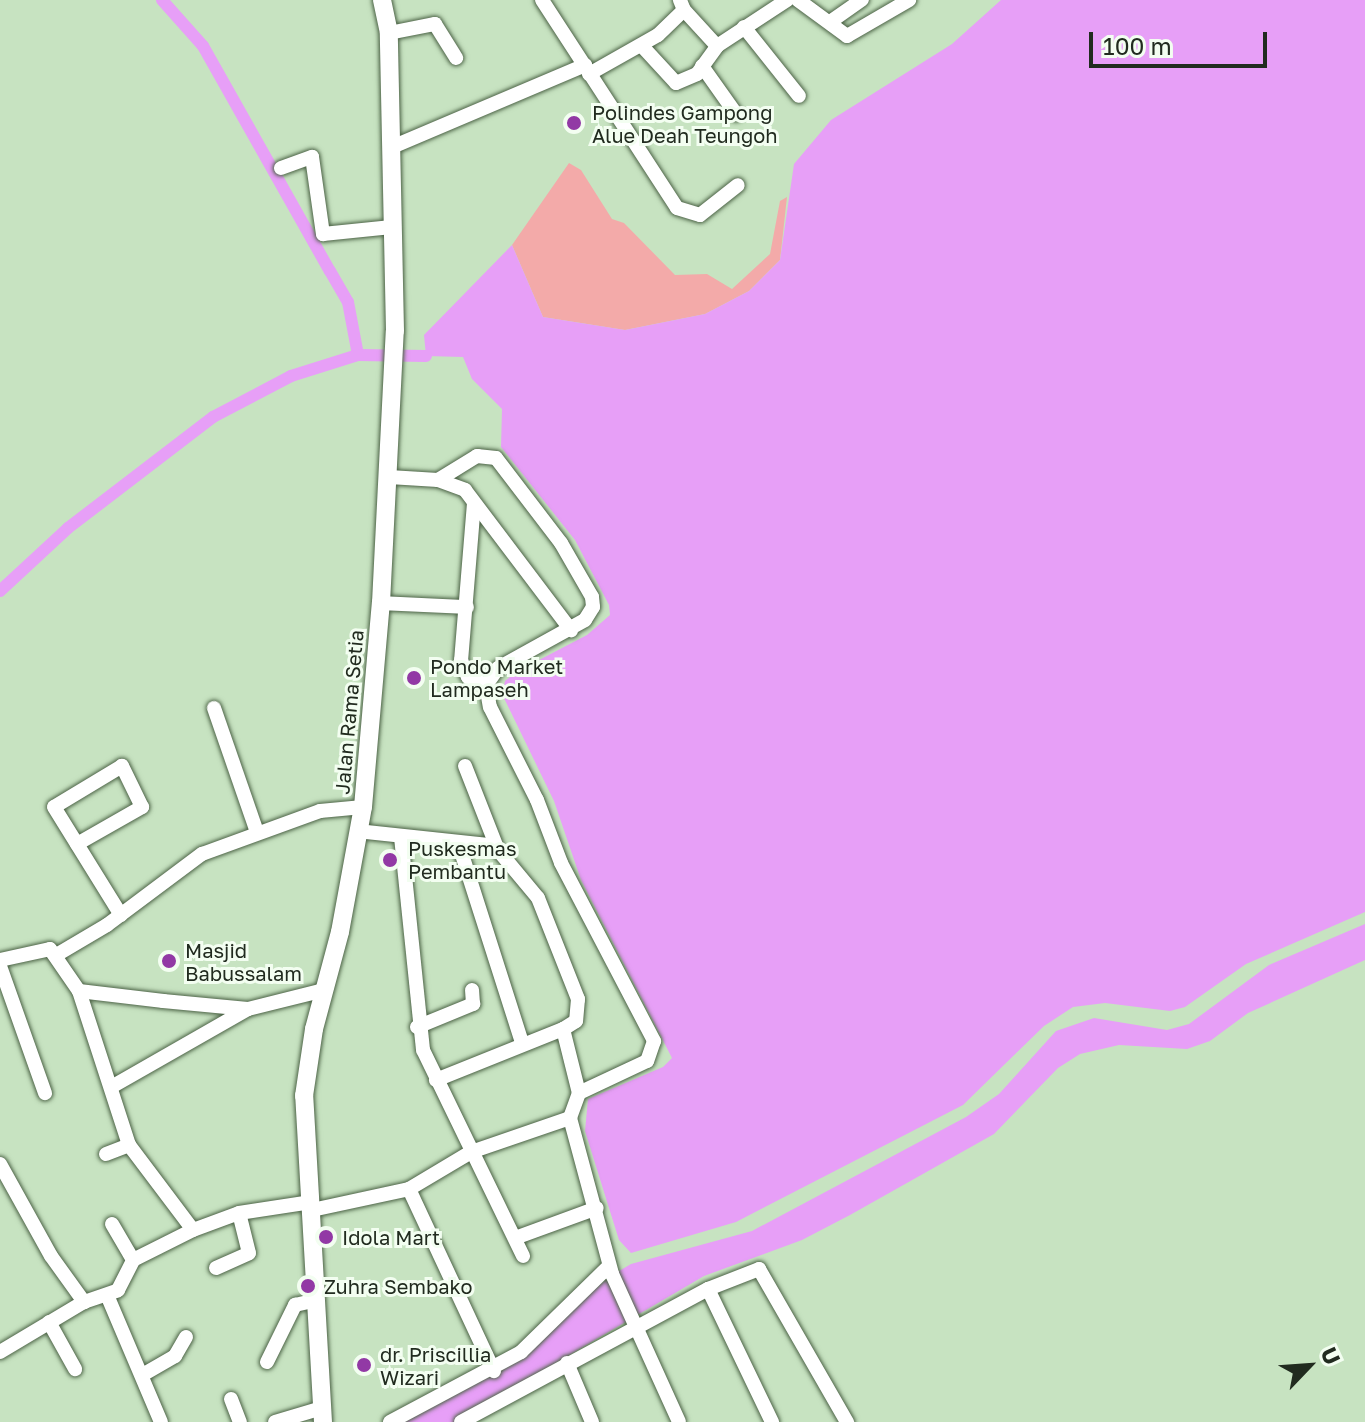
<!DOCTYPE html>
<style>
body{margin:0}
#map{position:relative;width:1365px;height:1422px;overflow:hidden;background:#c7e3c1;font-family:"Golos Text",sans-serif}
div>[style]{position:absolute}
.green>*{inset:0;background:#f3aaa9}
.water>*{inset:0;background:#e79ff7}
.canal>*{height:12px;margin:-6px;padding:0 6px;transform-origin:6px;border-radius:6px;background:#e79ff7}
.roads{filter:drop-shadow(0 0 2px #4c6346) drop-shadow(0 0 2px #4c6346)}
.street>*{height:14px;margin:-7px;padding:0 7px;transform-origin:7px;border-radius:7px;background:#fff}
.secondary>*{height:18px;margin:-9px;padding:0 9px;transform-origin:9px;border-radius:9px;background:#fff}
.dots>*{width:22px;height:22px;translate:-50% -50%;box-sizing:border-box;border:4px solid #f3fef1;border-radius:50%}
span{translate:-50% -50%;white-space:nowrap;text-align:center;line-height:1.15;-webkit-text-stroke:6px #f3fef1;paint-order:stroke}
.poi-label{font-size:20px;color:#212b1f}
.left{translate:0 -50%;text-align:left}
.street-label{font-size:20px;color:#212b1f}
.north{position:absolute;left:1269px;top:1326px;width:80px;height:80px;-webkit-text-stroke:6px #f3fef1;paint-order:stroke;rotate:65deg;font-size:22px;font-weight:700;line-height:32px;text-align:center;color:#212b1f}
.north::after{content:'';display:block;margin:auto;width:28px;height:36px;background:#212b1f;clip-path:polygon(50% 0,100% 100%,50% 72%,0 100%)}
.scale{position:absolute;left:1089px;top:32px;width:178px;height:36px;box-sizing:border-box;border:4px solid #212b1f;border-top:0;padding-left:10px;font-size:24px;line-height:28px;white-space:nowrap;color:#212b1f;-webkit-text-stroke:6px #f3fef1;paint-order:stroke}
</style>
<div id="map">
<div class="green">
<i style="clip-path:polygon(569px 163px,581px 170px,612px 219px,624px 223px,675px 275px,707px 274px,732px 289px,770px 254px,780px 201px,787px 197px,780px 260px,749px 291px,705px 314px,625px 330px,543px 317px,512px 245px)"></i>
</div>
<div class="water">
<i style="clip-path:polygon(1001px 0,1365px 0,1365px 912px,1246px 964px,1185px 1007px,1170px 1011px,1105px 1003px,1073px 1007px,1044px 1026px,963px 1105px,736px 1222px,631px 1253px,619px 1240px,585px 1131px,588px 1099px,663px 1067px,672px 1058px,581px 880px,554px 801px,502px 694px,505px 681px,516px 672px,587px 635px,610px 615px,609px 605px,575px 540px,501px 447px,502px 409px,472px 379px,463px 357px,426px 356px,424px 335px,512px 245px,543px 317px,625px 330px,705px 314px,749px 291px,780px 260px,794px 164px,831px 120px,952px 44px)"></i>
<i style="clip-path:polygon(1365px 924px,1365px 960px,1248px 1013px,1210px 1041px,1187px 1049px,1119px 1045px,1080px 1054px,1058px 1068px,994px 1134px,850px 1215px,802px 1240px,704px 1276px,455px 1422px,404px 1422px,505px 1368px,609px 1277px,631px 1264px,752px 1231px,966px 1117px,999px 1094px,1056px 1031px,1094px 1018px,1167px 1030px,1189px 1024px,1269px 965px)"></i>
</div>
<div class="canal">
<i style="left:162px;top:0;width:62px;rotate:48.3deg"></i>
<i style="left:203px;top:46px;width:258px;rotate:60.6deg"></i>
<i style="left:330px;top:271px;width:36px;rotate:60deg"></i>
<i style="left:348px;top:302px;width:54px;rotate:79.3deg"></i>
<i style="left:358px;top:355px;width:68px;rotate:0.8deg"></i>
<i style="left:0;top:591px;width:93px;rotate:-42.8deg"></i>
<i style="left:68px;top:528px;width:183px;rotate:-37.4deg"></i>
<i style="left:213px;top:417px;width:88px;rotate:-27.7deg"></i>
<i style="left:291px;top:376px;width:70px;rotate:-17.4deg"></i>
</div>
<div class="roads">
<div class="street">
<i style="left:542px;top:0;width:248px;rotate:57deg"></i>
<i style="left:677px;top:208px;width:24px;rotate:17deg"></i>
<i style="left:700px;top:215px;width:48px;rotate:-38.3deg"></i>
<i style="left:798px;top:0;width:61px;rotate:36.3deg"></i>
<i style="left:847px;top:36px;width:72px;rotate:-30.1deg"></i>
<i style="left:684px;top:10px;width:49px;rotate:47.5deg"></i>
<i style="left:717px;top:46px;width:84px;rotate:-33.3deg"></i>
<i style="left:830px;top:22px;width:39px;rotate:-35deg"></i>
<i style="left:744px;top:27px;width:88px;rotate:51.4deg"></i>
<i style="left:389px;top:33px;width:47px;rotate:-11.1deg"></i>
<i style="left:435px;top:24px;width:40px;rotate:58deg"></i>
<i style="left:642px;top:46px;width:50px;rotate:47.4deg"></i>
<i style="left:676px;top:83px;width:23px;rotate:-23deg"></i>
<i style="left:697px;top:74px;width:34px;rotate:-54deg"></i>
<i style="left:702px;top:66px;width:59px;rotate:54.7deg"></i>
<i style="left:589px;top:74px;width:79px;rotate:-29.5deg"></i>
<i style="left:658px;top:35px;width:36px;rotate:-44deg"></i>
<i style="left:684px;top:10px;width:11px;rotate:-112deg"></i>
<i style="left:392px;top:147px;width:210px;rotate:-23deg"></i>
<i style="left:281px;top:168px;width:33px;rotate:-20deg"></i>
<i style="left:312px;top:157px;width:78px;rotate:81.9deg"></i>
<i style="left:323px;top:234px;width:69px;rotate:-5.8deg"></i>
<i style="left:389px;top:477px;width:49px;rotate:3.5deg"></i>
<i style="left:438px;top:480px;width:29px;rotate:20deg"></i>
<i style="left:465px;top:490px;width:176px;rotate:52.9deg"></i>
<i style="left:438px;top:480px;width:46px;rotate:-31.6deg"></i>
<i style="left:477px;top:456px;width:19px;rotate:6deg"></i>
<i style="left:496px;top:458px;width:107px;rotate:52.6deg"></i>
<i style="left:561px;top:543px;width:62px;rotate:60.1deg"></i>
<i style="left:592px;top:597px;width:10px;rotate:84deg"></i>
<i style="left:593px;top:607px;width:15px;rotate:122deg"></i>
<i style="left:585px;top:620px;width:99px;rotate:151.1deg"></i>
<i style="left:498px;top:668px;width:21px;rotate:125deg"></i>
<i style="left:486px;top:685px;width:22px;rotate:80deg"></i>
<i style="left:490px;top:707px;width:104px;rotate:63.2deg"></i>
<i style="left:537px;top:800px;width:67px;rotate:69.1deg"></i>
<i style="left:561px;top:863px;width:201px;rotate:62.4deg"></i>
<i style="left:654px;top:1041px;width:21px;rotate:109deg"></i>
<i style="left:647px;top:1061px;width:75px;rotate:154.8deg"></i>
<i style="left:579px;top:1093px;width:27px;rotate:110deg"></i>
<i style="left:570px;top:1118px;width:162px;rotate:74.9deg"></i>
<i style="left:612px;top:1274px;width:162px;rotate:65.6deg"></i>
<i style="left:474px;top:503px;width:158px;rotate:94.7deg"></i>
<i style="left:461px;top:660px;width:18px;rotate:68deg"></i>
<i style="left:468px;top:677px;width:20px;rotate:24deg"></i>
<i style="left:381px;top:603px;width:86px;rotate:2.7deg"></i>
<i style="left:214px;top:708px;width:131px;rotate:70.9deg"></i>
<i style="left:465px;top:766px;width:90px;rotate:68.6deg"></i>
<i style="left:357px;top:831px;width:132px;rotate:6.1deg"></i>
<i style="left:488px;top:845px;width:11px;rotate:27deg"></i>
<i style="left:498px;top:850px;width:62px;rotate:50.2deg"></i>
<i style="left:538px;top:898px;width:109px;rotate:68.4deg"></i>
<i style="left:578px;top:999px;width:22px;rotate:95deg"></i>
<i style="left:576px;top:1021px;width:15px;rotate:148deg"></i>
<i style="left:563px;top:1029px;width:137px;rotate:158.1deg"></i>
<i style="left:401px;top:837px;width:214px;rotate:84.1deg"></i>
<i style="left:423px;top:1050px;width:229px;rotate:64.1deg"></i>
<i style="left:458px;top:842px;width:210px;rotate:72.3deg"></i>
<i style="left:77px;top:844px;width:75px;rotate:-29.6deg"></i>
<i style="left:142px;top:807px;width:46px;rotate:-116deg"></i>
<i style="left:122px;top:766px;width:79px;rotate:148.9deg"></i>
<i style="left:54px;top:807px;width:127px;rotate:58.2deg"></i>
<i style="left:58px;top:954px;width:57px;rotate:-30.6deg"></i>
<i style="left:107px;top:925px;width:119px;rotate:-36.8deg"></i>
<i style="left:202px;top:854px;width:126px;rotate:-20deg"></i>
<i style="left:320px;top:811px;width:43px;rotate:-5.3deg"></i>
<i style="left:0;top:960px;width:51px;rotate:-12.4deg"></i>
<i style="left:50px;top:949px;width:51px;rotate:55.4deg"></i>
<i style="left:79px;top:991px;width:85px;rotate:6.8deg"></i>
<i style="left:163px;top:1001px;width:85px;rotate:5.4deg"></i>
<i style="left:248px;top:1009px;width:78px;rotate:-14deg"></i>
<i style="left:0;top:966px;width:135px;rotate:70.5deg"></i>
<i style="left:79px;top:991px;width:162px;rotate:72deg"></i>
<i style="left:129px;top:1145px;width:106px;rotate:53deg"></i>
<i style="left:417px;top:1027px;width:61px;rotate:-22.3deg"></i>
<i style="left:473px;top:1004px;width:14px;rotate:-94deg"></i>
<i style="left:563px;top:1029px;width:66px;rotate:76deg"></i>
<i style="left:113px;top:1086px;width:155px;rotate:-29.7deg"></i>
<i style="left:106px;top:1154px;width:25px;rotate:-21deg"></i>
<i style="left:0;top:1164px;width:105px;rotate:61deg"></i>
<i style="left:51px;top:1256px;width:57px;rotate:54.3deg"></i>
<i style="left:409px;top:1189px;width:201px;rotate:65deg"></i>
<i style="left:312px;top:1210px;width:99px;rotate:-12.2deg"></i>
<i style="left:409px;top:1189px;width:72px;rotate:-30.8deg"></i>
<i style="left:471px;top:1152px;width:105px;rotate:-19deg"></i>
<i style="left:112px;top:1224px;width:42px;rotate:59.7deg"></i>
<i style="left:515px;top:1238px;width:87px;rotate:-20.1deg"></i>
<i style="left:216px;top:1268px;width:36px;rotate:-24deg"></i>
<i style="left:249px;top:1253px;width:41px;rotate:-104deg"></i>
<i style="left:708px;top:1289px;width:55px;rotate:-21.4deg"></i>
<i style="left:759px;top:1269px;width:177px;rotate:60.1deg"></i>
<i style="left:107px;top:1295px;width:138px;rotate:67deg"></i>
<i style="left:49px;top:1322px;width:54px;rotate:61deg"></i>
<i style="left:0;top:1352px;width:98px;rotate:-30.8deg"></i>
<i style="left:84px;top:1302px;width:36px;rotate:-19deg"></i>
<i style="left:118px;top:1290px;width:34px;rotate:-63deg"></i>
<i style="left:133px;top:1260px;width:67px;rotate:-26.6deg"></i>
<i style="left:193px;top:1230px;width:49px;rotate:-20.3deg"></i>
<i style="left:239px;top:1213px;width:73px;rotate:-8.7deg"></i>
<i style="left:267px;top:1362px;width:64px;rotate:-63.8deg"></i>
<i style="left:295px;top:1305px;width:23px;rotate:-13deg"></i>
<i style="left:567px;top:1363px;width:64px;rotate:67deg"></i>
<i style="left:144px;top:1374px;width:36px;rotate:-30deg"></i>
<i style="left:175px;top:1356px;width:22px;rotate:-60deg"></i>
<i style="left:231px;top:1399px;width:25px;rotate:69deg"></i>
<i style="left:275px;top:1422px;width:49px;rotate:-16.6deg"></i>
<i style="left:390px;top:1422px;width:149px;rotate:-28.1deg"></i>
<i style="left:521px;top:1352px;width:123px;rotate:-44.3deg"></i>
<i style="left:461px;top:1422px;width:281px;rotate:-28.3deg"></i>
<i style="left:708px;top:1289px;width:148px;rotate:64.3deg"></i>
</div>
<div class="secondary">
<i style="left:323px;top:1422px;width:327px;rotate:-93.3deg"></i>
<i style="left:304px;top:1096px;width:68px;rotate:-81.5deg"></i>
<i style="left:314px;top:1029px;width:100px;rotate:-75deg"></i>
<i style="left:340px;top:932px;width:127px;rotate:-79.6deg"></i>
<i style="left:363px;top:807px;width:205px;rotate:-85deg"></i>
<i style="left:381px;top:603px;width:272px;rotate:-87.1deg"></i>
<i style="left:395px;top:331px;width:298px;rotate:-91.2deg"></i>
<i style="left:389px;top:33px;width:34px;rotate:-102deg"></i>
</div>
</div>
<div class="dots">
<i style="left:574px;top:123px;background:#9239a5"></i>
<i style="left:414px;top:678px;background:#9239a5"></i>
<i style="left:390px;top:860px;background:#9239a5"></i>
<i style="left:169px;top:961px;background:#9239a5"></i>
<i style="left:326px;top:1237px;background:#9239a5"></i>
<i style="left:308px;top:1286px;background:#9239a5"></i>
<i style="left:364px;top:1365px;background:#9239a5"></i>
</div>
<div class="poi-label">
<span class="left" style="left:592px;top:124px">Polindes Gampong<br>Alue Deah Teungoh</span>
<span class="left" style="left:430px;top:678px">Pondo Market<br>Lampaseh</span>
<span class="left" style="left:408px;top:860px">Puskesmas<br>Pembantu</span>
<span class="left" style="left:185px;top:962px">Masjid<br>Babussalam</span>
<span class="left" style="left:342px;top:1237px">Idola Mart</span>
<span class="left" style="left:324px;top:1286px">Zuhra Sembako</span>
<span class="left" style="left:380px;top:1366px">dr. Priscillia<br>Wizari</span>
</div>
<div class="street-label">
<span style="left:349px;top:712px;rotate:-85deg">Jalan Rama Setia</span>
</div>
<div class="north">U</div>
<div class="scale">100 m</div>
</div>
